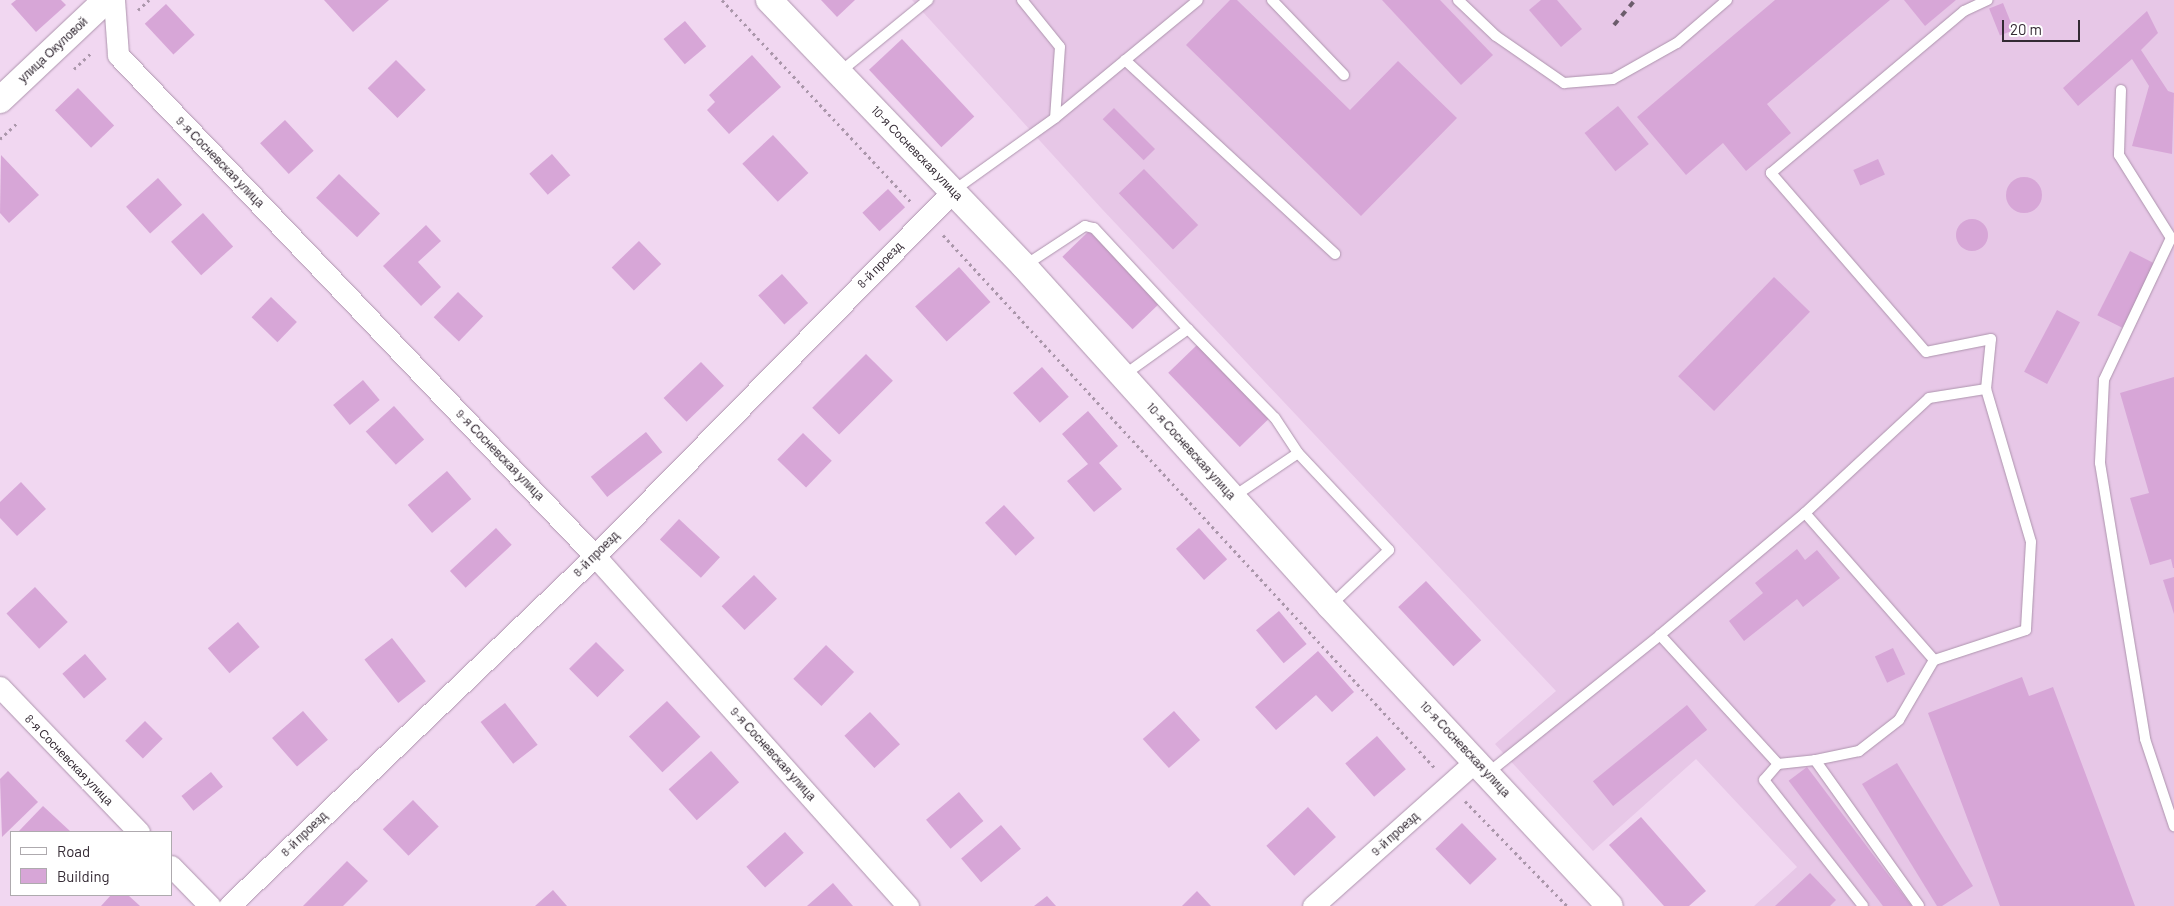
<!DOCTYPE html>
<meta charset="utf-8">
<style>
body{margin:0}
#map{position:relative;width:2174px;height:906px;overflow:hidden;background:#f1d7f1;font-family:Barlow,sans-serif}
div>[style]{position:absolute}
.built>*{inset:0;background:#e7c7e7}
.building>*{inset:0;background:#d7a6d7;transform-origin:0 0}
.round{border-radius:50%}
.path>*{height:3px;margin-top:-1.5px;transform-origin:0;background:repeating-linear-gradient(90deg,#aa96aa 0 2.5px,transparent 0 6.5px)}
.roads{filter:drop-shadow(0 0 1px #ad94ad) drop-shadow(0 0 1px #ad94ad)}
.service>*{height:10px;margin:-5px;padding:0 5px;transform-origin:5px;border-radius:5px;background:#fff}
.minor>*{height:21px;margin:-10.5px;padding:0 10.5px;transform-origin:10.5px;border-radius:10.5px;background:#fff}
.tertiary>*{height:26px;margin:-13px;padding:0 13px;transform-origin:13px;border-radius:13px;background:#fff}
.rail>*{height:4px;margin-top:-2px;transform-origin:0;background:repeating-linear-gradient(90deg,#6b5c6b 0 6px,transparent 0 12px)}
span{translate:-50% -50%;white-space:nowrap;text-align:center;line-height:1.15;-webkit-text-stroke:5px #fff;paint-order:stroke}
.street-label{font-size:12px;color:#342a34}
.legend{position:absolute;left:10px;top:831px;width:162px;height:65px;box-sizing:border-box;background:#fff;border:1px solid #aeaaae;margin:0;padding:6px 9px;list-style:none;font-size:15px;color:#342a34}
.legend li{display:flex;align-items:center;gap:10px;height:25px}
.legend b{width:25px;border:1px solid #aeaaae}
.scale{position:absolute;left:2002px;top:20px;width:78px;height:22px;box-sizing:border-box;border:2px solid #342a34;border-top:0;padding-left:6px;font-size:15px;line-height:18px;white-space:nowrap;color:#342a34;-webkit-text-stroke:4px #fff;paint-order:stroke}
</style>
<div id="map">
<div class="built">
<i style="clip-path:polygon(912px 0,2174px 0,2174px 906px,1754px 906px,1797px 867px,1696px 759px,1593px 851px,1495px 744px,1556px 691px,1102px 209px)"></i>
</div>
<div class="building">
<i style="clip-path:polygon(16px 0,61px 0,66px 5px,36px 32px,11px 4px)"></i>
<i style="clip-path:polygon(324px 0,389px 0,353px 32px)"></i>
<i style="clip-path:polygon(821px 0,855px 0,837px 17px)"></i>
<i style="clip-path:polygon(1230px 0,1237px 0,1350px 110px,1398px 61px,1457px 118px,1361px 216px,1186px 45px)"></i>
<i style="clip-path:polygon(1382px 0,1440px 0,1493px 55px,1461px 85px)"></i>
<i style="clip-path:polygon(1541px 0,1557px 0,1582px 29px,1561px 47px,1529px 10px)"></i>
<i style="clip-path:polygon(1775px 0,1890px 0,1767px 104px,1791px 133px,1746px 171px,1723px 143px,1686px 175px,1637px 117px)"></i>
<i style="clip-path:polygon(1904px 0,1956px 0,1925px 26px)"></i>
<i style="left:2003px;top:3px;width:29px;height:15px;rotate:68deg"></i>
<i style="left:166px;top:4px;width:42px;height:29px;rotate:47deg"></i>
<i style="clip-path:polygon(2147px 11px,2158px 33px,2141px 50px,2168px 91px,2174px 93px,2172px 154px,2132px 146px,2149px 86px,2132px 59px,2078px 106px,2063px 88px)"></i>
<i style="left:685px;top:21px;width:33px;height:28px;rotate:50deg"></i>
<i style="left:902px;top:39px;width:106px;height:45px;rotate:47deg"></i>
<i style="clip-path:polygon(752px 55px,781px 87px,729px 134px,707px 110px,715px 102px,709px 95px)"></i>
<i style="left:396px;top:60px;width:42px;height:40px;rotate:45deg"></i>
<i style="left:78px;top:88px;width:52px;height:32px;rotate:46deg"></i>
<i style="left:1618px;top:106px;width:49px;height:43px;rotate:51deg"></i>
<i style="left:1114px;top:108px;width:58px;height:16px;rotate:45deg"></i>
<i style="left:285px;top:120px;width:42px;height:34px;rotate:47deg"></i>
<i style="left:773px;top:135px;width:52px;height:42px;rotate:47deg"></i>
<i style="left:552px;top:154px;width:28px;height:30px;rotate:49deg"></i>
<i style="clip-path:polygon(1px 155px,39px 195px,9px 223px,0 213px)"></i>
<i style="left:1878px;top:159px;width:17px;height:27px;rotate:66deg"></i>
<i style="left:1144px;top:169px;width:78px;height:35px;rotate:46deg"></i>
<i style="left:339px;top:174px;width:57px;height:33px;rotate:44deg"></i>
<i class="round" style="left:2006px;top:177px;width:36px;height:36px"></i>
<i style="left:158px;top:178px;width:36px;height:43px;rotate:48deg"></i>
<i style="left:888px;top:189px;width:25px;height:35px;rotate:47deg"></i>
<i style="left:203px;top:213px;width:45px;height:43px;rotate:48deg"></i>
<i class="round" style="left:1956px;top:219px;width:32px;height:32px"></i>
<i style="clip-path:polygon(426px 225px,441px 241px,418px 262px,441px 287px,421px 306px,383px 266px)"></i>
<i style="left:1089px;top:231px;width:101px;height:37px;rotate:46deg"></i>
<i style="left:639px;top:241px;width:32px;height:38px;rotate:46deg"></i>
<i style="left:2130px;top:251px;width:28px;height:72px;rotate:27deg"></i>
<i style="left:959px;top:267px;width:47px;height:59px;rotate:48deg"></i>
<i style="left:782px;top:274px;width:39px;height:32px;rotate:48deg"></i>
<i style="left:1774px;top:277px;width:50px;height:138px;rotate:44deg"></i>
<i style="left:458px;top:292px;width:35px;height:35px;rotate:44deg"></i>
<i style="left:271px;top:297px;width:36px;height:28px;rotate:44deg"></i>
<i style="left:2057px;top:310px;width:26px;height:70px;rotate:28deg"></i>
<i style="left:1197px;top:345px;width:103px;height:40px;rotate:46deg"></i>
<i style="left:866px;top:354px;width:38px;height:76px;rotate:45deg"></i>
<i style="left:701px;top:362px;width:33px;height:52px;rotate:46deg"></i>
<i style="left:1042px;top:367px;width:40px;height:39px;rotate:48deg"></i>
<i style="clip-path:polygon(2174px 377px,2174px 568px,2173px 568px,2171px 559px,2150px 565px,2130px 498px,2149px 493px,2120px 393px)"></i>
<i style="left:363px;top:380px;width:26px;height:39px;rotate:50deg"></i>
<i style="left:394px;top:406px;width:45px;height:38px;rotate:48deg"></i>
<i style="clip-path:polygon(1088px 411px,1118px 446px,1099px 463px,1122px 489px,1094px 512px,1067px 481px,1088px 464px,1062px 434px)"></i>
<i style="left:646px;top:432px;width:26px;height:71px;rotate:51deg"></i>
<i style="left:803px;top:433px;width:40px;height:37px;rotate:44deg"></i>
<i style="left:447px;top:471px;width:37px;height:52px;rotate:49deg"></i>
<i style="clip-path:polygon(21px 482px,46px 509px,17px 536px,0 518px,0 502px)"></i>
<i style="left:1004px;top:505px;width:45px;height:26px;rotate:47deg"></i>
<i style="left:679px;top:519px;width:56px;height:28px;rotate:43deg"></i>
<i style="left:496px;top:528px;width:23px;height:63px;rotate:47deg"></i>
<i style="left:1199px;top:528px;width:42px;height:31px;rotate:48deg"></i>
<i style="clip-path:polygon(1797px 549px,1805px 560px,1817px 550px,1840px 578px,1803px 607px,1797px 599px,1744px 641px,1729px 621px,1763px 593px,1755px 583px)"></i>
<i style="left:754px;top:575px;width:33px;height:45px;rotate:46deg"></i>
<i style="clip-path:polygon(2174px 577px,2174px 614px,2163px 580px)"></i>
<i style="left:1426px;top:581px;width:81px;height:38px;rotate:47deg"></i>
<i style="left:35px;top:587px;width:48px;height:39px;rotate:47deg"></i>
<i style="left:1279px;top:611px;width:43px;height:30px;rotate:50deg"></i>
<i style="left:238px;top:622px;width:33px;height:40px;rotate:49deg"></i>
<i style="left:392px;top:638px;width:55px;height:35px;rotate:52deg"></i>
<i style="left:596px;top:642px;width:40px;height:38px;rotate:45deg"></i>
<i style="left:826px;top:645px;width:39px;height:47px;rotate:44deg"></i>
<i style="left:1893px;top:648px;width:29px;height:20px;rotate:65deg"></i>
<i style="clip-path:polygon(1318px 651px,1354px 692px,1332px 712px,1316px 695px,1276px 730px,1255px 707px)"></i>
<i style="left:85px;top:654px;width:33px;height:30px;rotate:49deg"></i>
<i style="clip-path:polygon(2022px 677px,2029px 696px,2053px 687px,2135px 906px,2000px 906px,1928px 713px)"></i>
<i style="left:667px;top:701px;width:49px;height:52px;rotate:47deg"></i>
<i style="left:505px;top:703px;width:53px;height:31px;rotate:52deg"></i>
<i style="left:1687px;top:705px;width:32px;height:121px;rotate:51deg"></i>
<i style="left:303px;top:711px;width:38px;height:41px;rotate:49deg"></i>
<i style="left:1174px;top:711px;width:39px;height:42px;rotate:48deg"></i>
<i style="left:870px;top:712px;width:44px;height:35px;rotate:47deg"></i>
<i style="left:145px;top:721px;width:25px;height:28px;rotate:45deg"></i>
<i style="left:1377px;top:736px;width:44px;height:42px;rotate:49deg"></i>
<i style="left:711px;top:751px;width:42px;height:57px;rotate:48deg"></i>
<i style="clip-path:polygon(1897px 763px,1973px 886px,1942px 906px,1937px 906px,1862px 784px)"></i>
<i style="left:1807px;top:767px;width:174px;height:23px;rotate:53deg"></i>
<i style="clip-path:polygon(8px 771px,38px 802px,2px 837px,0 779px)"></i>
<i style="left:211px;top:772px;width:19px;height:38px;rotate:51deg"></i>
<i style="left:959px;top:792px;width:38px;height:43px;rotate:50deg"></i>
<i style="left:413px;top:800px;width:37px;height:42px;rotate:46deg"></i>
<i style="clip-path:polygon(43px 806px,71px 832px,18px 832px)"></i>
<i style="left:1308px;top:807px;width:41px;height:57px;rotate:47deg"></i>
<i style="clip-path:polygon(1641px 817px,1706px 891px,1689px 906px,1664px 906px,1609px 845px)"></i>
<i style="left:1462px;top:823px;width:50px;height:37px;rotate:46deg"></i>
<i style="left:1001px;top:825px;width:31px;height:52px;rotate:50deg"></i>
<i style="left:785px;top:832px;width:28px;height:52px;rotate:48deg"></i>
<i style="clip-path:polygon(347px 861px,368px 881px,343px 906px,303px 906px)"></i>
<i style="clip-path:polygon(1810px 873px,1836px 900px,1830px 906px,1775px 906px)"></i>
<i style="clip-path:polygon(833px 883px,853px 906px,807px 906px)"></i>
<i style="clip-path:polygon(553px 890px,567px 906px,535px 906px)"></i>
<i style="clip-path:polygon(1197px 891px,1211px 906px,1182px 906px)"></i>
<i style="clip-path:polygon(111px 895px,128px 895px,140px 906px,101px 906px)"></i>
<i style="clip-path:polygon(1047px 896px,1056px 906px,1034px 906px)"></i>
</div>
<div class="path">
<i style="left:722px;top:0;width:277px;rotate:46.9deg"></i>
<i style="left:138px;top:10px;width:15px;rotate:-42deg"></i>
<i style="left:74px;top:69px;width:26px;rotate:-43deg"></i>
<i style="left:0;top:139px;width:26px;rotate:-43deg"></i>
<i style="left:943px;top:235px;width:724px;rotate:47.3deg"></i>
<i style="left:1465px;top:801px;width:146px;rotate:45.8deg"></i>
</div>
<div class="roads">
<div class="service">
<i style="left:1022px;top:0;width:60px;rotate:51deg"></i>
<i style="left:1060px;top:47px;width:71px;rotate:94deg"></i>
<i style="left:1272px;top:0;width:104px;rotate:46.2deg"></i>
<i style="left:1458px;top:0;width:52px;rotate:43.5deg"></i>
<i style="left:1496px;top:36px;width:83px;rotate:34.7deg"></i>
<i style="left:1564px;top:83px;width:49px;rotate:-4.7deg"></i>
<i style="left:1613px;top:79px;width:73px;rotate:-29.4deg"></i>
<i style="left:1677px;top:43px;width:66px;rotate:-40.7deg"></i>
<i style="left:1125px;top:60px;width:286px;rotate:42.7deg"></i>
<i style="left:840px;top:72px;width:114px;rotate:-39.3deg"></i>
<i style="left:2121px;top:90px;width:65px;rotate:91.8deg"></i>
<i style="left:2119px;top:155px;width:98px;rotate:57.9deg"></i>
<i style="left:2171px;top:238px;width:157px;rotate:115.3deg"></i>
<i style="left:2104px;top:380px;width:83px;rotate:92.8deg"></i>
<i style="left:2100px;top:463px;width:280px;rotate:80.7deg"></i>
<i style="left:2145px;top:739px;width:92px;rotate:71.6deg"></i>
<i style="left:953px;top:191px;width:125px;rotate:-35.6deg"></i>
<i style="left:1055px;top:118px;width:185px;rotate:-39.5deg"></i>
<i style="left:1024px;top:266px;width:73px;rotate:-33.3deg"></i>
<i style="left:1085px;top:226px;width:9px;rotate:13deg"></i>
<i style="left:1094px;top:228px;width:138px;rotate:47.1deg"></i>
<i style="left:1124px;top:375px;width:79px;rotate:-35.7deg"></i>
<i style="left:1188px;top:329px;width:124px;rotate:45.7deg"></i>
<i style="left:1275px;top:418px;width:42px;rotate:56.7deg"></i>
<i style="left:1986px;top:389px;width:50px;rotate:-84.3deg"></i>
<i style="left:1991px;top:339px;width:66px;rotate:168.7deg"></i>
<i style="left:1926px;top:352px;width:237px;rotate:-130.9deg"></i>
<i style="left:1771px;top:173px;width:252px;rotate:-40deg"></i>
<i style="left:1964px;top:11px;width:26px;rotate:-25deg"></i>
<i style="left:1233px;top:497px;width:78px;rotate:-34.1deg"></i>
<i style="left:1298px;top:453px;width:133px;rotate:46.8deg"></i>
<i style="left:1389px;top:550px;width:80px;rotate:136.5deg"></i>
<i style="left:1805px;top:513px;width:169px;rotate:-42.8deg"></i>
<i style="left:1929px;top:398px;width:58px;rotate:-9deg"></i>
<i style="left:1986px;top:389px;width:159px;rotate:73.6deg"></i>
<i style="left:2031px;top:542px;width:88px;rotate:93.3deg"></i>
<i style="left:2026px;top:630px;width:97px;rotate:161.9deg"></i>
<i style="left:1660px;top:635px;width:189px;rotate:-40.1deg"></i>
<i style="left:1805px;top:513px;width:196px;rotate:48.7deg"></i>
<i style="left:1934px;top:660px;width:69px;rotate:120.3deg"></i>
<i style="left:1899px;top:720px;width:51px;rotate:142.2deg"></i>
<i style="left:1859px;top:751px;width:45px;rotate:168.4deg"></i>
<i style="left:1778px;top:764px;width:37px;rotate:-6deg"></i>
<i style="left:1815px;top:760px;width:179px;rotate:54.5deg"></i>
<i style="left:1488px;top:773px;width:221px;rotate:-38.7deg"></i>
<i style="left:1660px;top:635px;width:175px;rotate:47.5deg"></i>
<i style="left:1778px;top:764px;width:21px;rotate:131deg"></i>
<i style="left:1764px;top:780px;width:160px;rotate:51.8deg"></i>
</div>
<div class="minor">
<i style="left:114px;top:0;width:55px;rotate:85.8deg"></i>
<i style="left:118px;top:55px;width:692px;rotate:46.41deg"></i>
<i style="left:595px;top:556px;width:470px;rotate:48.2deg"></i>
<i style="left:0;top:687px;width:201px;rotate:46.2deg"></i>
<i style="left:171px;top:866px;width:56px;rotate:45.7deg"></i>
<i style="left:229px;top:906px;width:506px;rotate:-43.72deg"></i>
<i style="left:595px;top:556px;width:511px;rotate:-45.55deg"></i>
<i style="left:1313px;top:906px;width:218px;rotate:-41.7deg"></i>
</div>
<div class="tertiary">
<i style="left:769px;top:0;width:368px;rotate:46.2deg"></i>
<i style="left:1024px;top:266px;width:457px;rotate:48deg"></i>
<i style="left:1330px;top:606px;width:410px;rotate:47deg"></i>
<i style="left:0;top:100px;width:146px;rotate:-43.3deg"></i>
</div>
</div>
<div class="rail">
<i style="left:1614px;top:25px;width:33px;rotate:-50deg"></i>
</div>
<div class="street-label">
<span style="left:53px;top:50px;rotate:-43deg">улица Окуловой</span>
<span style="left:917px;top:153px;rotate:46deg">10-я Сосневская улица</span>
<span style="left:220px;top:162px;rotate:46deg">9-я Сосневская улица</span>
<span style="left:880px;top:265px;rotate:-46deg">8-й проезд</span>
<span style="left:1191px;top:451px;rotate:48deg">10-я Сосневская улица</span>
<span style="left:500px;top:455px;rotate:46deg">9-я Сосневская улица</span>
<span style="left:596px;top:554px;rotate:-45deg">8-й проезд</span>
<span style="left:1465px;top:749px;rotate:47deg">10-я Сосневская улица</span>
<span style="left:773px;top:754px;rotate:48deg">9-я Сосневская улица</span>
<span style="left:69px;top:760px;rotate:46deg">8-я Сосневская улица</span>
<span style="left:304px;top:834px;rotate:-44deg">8-й проезд</span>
<span style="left:1395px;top:834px;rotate:-42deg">9-й проезд</span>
</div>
<ul class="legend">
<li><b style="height:6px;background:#fff"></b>Road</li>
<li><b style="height:14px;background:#d7a6d7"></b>Building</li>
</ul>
<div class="scale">20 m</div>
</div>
